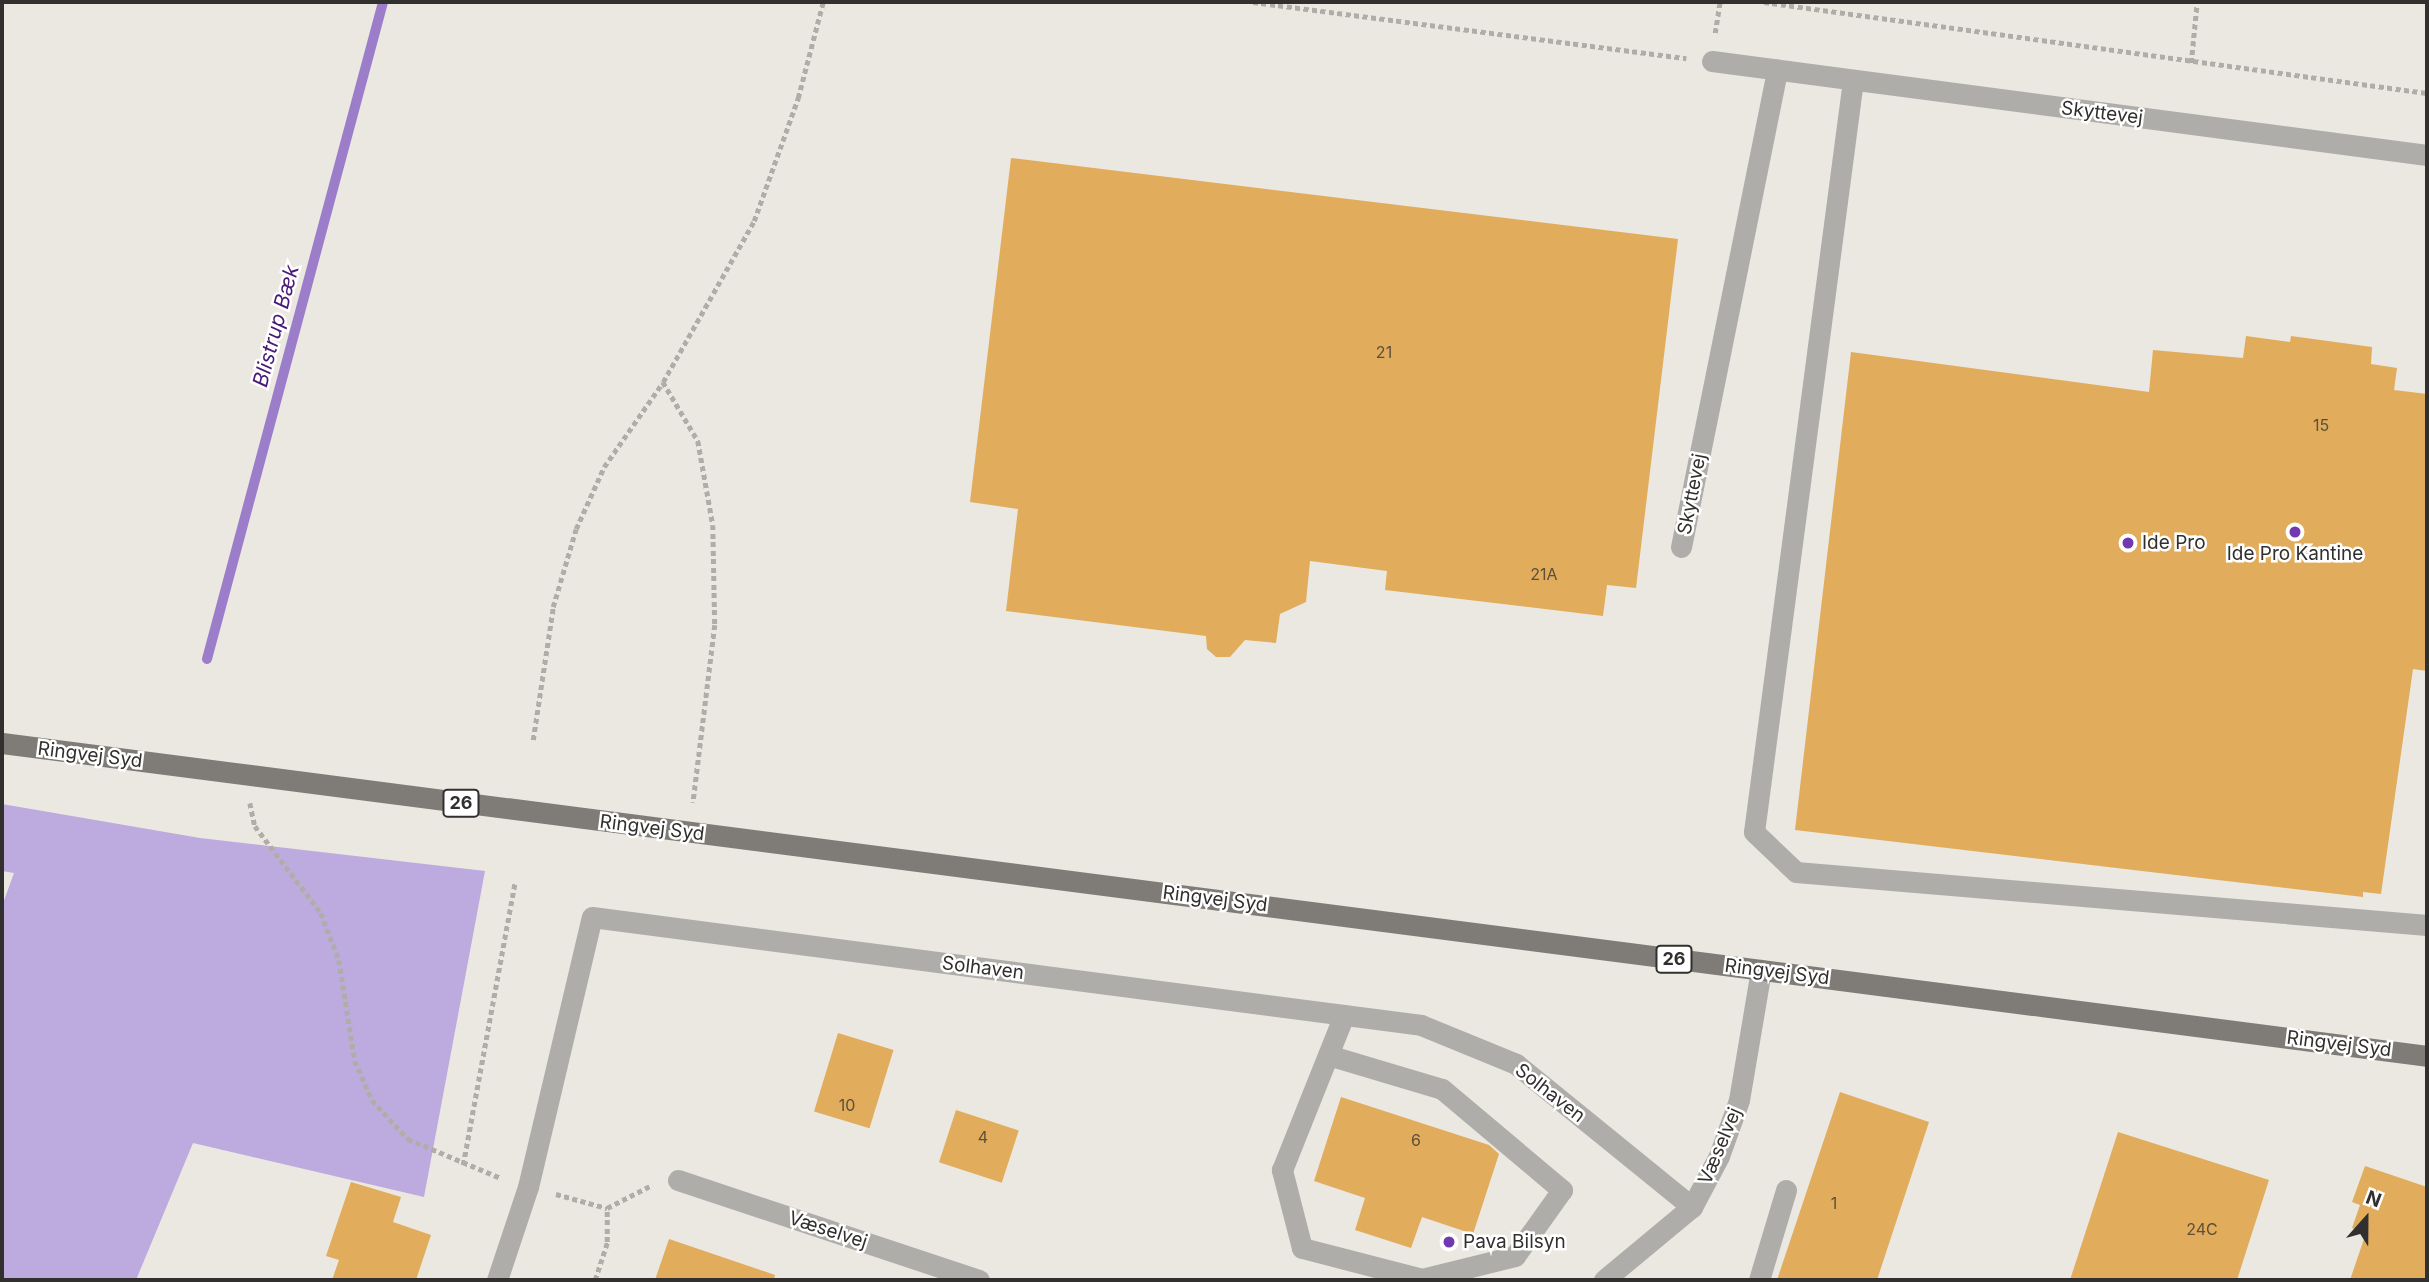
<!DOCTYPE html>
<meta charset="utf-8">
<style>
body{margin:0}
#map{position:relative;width:2429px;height:1282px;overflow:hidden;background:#ebe7e1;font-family:Inter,sans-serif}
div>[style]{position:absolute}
.green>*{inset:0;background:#bdaadf}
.stream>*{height:10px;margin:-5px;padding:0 5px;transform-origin:5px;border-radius:5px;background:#9c7dca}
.building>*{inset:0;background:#e1ac5b;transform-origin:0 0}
.path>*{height:4.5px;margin-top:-2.25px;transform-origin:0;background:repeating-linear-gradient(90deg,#b0ada8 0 5px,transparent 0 8.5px)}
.minor>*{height:21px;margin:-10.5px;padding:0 10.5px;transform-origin:10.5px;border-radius:10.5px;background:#afadaa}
.major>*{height:21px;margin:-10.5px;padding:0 10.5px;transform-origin:10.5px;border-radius:10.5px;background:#7f7c77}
.dots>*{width:19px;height:19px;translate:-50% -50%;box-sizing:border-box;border:4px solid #fff;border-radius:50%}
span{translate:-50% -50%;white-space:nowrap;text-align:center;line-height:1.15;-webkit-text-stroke:5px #fff;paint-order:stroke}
.number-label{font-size:16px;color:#5d4f39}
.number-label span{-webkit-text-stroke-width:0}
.shield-label span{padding:2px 5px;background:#fff;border:2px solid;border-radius:5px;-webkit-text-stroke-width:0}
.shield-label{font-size:18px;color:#31302e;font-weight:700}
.street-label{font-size:19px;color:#31302e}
.poi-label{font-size:19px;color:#31302e}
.left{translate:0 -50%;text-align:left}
.water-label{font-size:21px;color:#481a76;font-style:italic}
.frame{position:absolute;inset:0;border:4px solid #31302e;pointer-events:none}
.north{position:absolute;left:2331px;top:1184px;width:70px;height:70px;-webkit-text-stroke:5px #fff;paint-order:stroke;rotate:21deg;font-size:19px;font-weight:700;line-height:28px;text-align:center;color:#31302e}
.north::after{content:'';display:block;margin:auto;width:24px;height:32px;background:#31302e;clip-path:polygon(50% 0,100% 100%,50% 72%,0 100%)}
</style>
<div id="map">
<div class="green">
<i style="clip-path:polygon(2px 804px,200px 838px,485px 871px,424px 1197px,193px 1143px,136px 1280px,2px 1280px,2px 906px,14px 873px,2px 871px)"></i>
</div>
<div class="stream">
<i style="left:207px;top:659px;width:680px;rotate:-75deg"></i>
</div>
<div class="building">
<i style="clip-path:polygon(1011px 158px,1678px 239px,1636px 588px,1607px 585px,1603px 616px,1385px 590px,1387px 571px,1310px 561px,1306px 602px,1280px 614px,1276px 643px,1245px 640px,1230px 657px,1216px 657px,1207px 649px,1206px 636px,1006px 611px,1018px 509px,970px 502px)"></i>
<i style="clip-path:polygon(2246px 336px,2290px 342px,2291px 336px,2372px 347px,2371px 364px,2397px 368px,2394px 390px,2427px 394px,2427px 671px,2413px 669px,2381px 894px,2363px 892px,2363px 897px,1795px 830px,1851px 352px,2149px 392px,2153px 350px,2243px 358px)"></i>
<i style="left:838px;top:1033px;width:58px;height:82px;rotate:17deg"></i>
<i style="clip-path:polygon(1840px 1092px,1929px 1122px,1877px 1280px,1777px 1280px)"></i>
<i style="clip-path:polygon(1341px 1097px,1489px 1145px,1499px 1154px,1473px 1234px,1422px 1217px,1411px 1248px,1355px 1230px,1365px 1198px,1314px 1181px)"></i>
<i style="left:956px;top:1110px;width:66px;height:55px;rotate:18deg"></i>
<i style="clip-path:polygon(2118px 1132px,2269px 1180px,2237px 1280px,2070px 1280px)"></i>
<i style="clip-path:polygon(2365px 1166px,2427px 1187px,2427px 1280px,2350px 1280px,2366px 1233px,2352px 1228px,2360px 1205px,2352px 1202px)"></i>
<i style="clip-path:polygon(351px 1182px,401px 1197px,393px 1222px,431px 1235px,416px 1280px,332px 1280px,339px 1260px,326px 1256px)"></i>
<i style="clip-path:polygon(669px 1239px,775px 1275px,774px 1280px,655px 1280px)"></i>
</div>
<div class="path">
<i style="left:1253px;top:2px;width:437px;rotate:7.4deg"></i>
<i style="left:1764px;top:2px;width:669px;rotate:7.82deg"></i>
<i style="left:1715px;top:33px;width:31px;rotate:-81deg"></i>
<i style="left:2191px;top:63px;width:61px;rotate:-84.4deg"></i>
<i style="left:663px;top:382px;width:69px;rotate:59.3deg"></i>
<i style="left:698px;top:441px;width:85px;rotate:79.9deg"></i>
<i style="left:713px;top:525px;width:100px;rotate:88.9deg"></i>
<i style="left:715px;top:625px;width:179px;rotate:97deg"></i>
<i style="left:533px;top:740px;width:134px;rotate:-81.4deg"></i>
<i style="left:553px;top:607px;width:81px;rotate:-73.6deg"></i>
<i style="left:576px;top:529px;width:68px;rotate:-65.7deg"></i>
<i style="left:604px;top:467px;width:103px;rotate:-55.2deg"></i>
<i style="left:663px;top:382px;width:185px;rotate:-60.5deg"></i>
<i style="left:754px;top:221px;width:131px;rotate:-70.3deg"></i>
<i style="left:798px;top:98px;width:99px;rotate:-75.4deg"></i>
<i style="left:250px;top:803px;width:24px;rotate:78deg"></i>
<i style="left:255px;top:826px;width:109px;rotate:52.8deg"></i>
<i style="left:321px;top:913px;width:50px;rotate:69deg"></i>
<i style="left:339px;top:960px;width:102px;rotate:81deg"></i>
<i style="left:355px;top:1061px;width:43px;rotate:66.4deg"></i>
<i style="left:372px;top:1100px;width:53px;rotate:47.3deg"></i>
<i style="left:408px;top:1139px;width:101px;rotate:22.8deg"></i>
<i style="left:463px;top:1165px;width:287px;rotate:-79.6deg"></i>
<i style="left:556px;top:1194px;width:53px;rotate:15.4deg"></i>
<i style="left:607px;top:1208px;width:51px;rotate:-27.1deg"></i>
<i style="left:595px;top:1280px;width:40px;rotate:-72deg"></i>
<i style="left:607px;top:1242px;width:34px;rotate:-90deg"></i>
</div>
<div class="minor">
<i style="left:1712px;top:61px;width:721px;rotate:7.49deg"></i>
<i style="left:1853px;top:80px;width:758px;rotate:97.5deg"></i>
<i style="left:1754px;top:832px;width:58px;rotate:43.6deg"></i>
<i style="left:1796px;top:872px;width:633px;rotate:4.8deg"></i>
<i style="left:1681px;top:547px;width:487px;rotate:-78.6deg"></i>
<i style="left:1328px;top:1055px;width:119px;rotate:16.6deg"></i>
<i style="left:1442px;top:1089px;width:157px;rotate:40.1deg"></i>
<i style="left:1562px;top:1190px;width:81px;rotate:125.5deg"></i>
<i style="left:1515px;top:1256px;width:96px;rotate:166.1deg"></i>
<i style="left:1422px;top:1279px;width:124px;rotate:-165.5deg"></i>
<i style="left:1302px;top:1248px;width:81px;rotate:-104.4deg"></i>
<i style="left:1282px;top:1170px;width:167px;rotate:-68.2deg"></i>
<i style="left:678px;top:1180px;width:317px;rotate:18.4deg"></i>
<i style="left:497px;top:1280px;width:98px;rotate:-71.6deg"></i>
<i style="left:528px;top:1187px;width:277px;rotate:-76.7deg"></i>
<i style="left:592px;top:917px;width:836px;rotate:7.42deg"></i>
<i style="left:1421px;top:1025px;width:103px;rotate:22.3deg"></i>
<i style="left:1516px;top:1064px;width:227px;rotate:39.1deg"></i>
<i style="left:1604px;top:1280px;width:114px;rotate:-39.7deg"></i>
<i style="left:1692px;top:1207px;width:58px;rotate:-62.1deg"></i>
<i style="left:1719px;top:1156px;width:59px;rotate:-70.3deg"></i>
<i style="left:1739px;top:1100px;width:132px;rotate:-80.4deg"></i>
<i style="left:1759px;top:1280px;width:94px;rotate:-73.3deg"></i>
</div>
<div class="major">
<i style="left:2px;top:743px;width:2445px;rotate:7.35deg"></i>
</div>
<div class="dots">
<i style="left:2295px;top:532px;background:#7139b0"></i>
<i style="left:2128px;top:543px;background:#7139b0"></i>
<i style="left:1449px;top:1242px;background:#7139b0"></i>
</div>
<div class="number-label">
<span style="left:1384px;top:352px">21</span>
<span style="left:2321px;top:425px">15</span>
<span style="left:1544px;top:574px">21A</span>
<span style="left:847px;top:1105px">10</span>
<span style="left:983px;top:1137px">4</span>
<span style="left:1416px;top:1140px">6</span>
<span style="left:1834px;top:1203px">1</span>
<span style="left:2202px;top:1229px">24C</span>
</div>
<div class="shield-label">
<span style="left:461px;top:803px">26</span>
<span style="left:1674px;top:959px">26</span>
</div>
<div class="street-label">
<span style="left:2102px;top:113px;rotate:7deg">Skyttevej</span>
<span style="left:1692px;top:494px;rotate:-79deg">Skyttevej</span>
<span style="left:90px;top:755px;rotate:7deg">Ringvej Syd</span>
<span style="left:652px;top:828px;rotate:7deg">Ringvej Syd</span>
<span style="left:1215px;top:899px;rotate:7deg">Ringvej Syd</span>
<span style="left:983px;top:968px;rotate:7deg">Solhaven</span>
<span style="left:1777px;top:972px;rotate:7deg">Ringvej Syd</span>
<span style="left:2339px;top:1044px;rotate:7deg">Ringvej Syd</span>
<span style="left:1550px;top:1093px;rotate:38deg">Solhaven</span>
<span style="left:1720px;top:1146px;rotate:-67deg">Væselvej</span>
<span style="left:828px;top:1230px;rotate:18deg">Væselvej</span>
</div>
<div class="poi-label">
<span class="left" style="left:2142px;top:543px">Ide Pro</span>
<span style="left:2295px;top:554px">Ide Pro Kantine</span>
<span class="left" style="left:1463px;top:1242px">Pava Bilsyn</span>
</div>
<div class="water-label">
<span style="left:276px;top:326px;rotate:-75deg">Blistrup Bæk</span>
</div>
<div class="frame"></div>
<div class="north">N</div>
</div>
